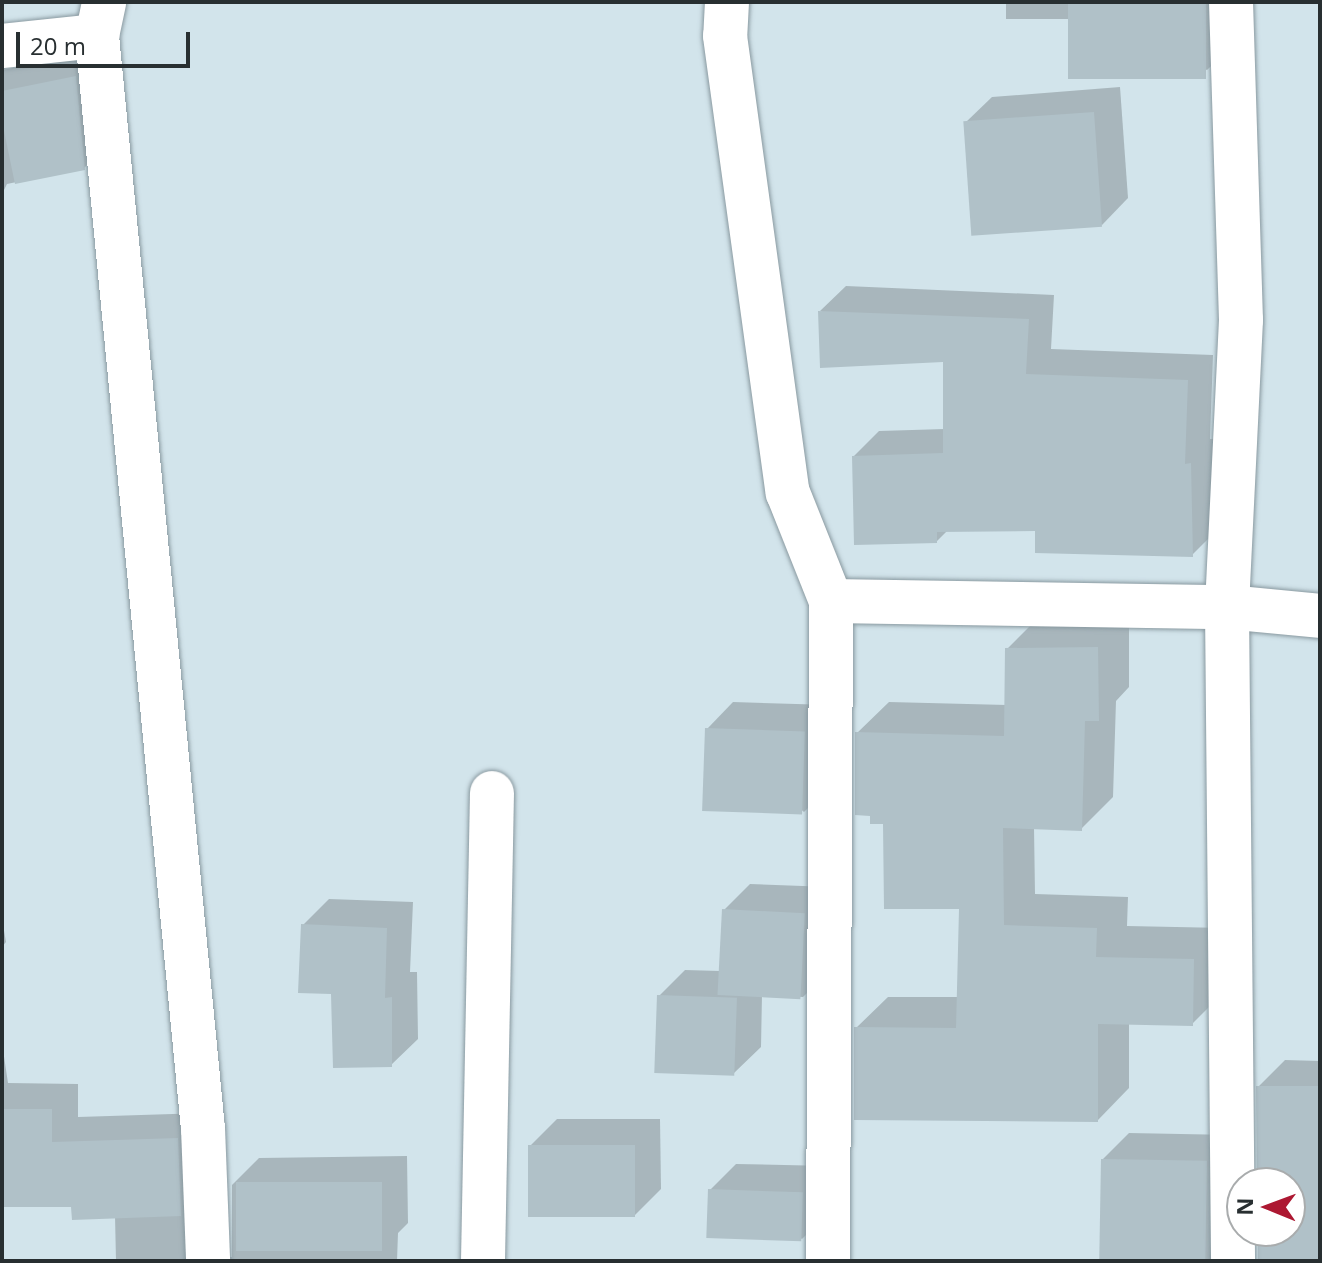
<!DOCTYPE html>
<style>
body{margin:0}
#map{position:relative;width:1322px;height:1263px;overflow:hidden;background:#d2e4eb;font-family:"Open Sans",sans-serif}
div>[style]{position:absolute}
.shadow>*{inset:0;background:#0003}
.building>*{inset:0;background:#b0c1c8;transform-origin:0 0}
.roads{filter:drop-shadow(0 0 2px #8999a0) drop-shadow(0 0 2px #8999a0)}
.minor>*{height:44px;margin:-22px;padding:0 22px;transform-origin:22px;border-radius:22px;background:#fff}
span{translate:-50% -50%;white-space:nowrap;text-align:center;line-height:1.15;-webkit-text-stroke:7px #fff;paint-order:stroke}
.frame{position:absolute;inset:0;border:4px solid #282f31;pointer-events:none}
.north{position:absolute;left:1226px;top:1167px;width:80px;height:80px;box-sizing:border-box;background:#fff;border:2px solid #a9acad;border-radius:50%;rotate:271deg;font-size:22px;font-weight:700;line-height:32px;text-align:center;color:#282f31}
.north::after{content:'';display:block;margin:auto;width:28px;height:36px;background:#ad1832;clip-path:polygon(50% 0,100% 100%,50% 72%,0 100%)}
.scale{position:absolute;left:16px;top:32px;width:174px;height:36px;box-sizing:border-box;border:4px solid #282f31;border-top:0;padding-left:10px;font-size:24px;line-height:28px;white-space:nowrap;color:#282f31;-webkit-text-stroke:6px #fff;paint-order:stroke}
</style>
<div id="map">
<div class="shadow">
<i style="clip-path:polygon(1006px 2px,1240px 2px,1241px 37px,1207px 70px,1071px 19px,1006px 19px)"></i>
<i style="clip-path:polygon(102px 51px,110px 142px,84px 168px,7px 184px,2px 194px,2px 70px)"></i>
<i style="clip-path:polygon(1120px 87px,1128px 198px,1102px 225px,965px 123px,992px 97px)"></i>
<i style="clip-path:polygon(846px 286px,1054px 295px,1051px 349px,1213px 355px,1210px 439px,1215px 439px,1218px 529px,1192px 555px,1037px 529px,948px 530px,937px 541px,854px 456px,879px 431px,945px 429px,945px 360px,820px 311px)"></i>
<i style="clip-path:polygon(1129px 617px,1129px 687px,1116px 701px,1113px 797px,1081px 829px,1034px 827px,1035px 894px,1128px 897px,1127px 926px,1225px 928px,1224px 992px,1192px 1024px,1129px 1022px,1129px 1088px,1098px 1120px,856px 1028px,888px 997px,959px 997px,961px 907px,885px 823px,857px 733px,889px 702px,1007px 705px,1007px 649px,1038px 618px)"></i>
<i style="clip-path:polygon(733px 702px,831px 705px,831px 785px,804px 812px,707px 729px)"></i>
<i style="clip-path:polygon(750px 884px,830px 887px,830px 970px,803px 997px,762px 995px,761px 1047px,734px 1073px,659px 996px,685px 970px,720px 971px,724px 910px)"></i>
<i style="clip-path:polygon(329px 899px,413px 902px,410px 972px,417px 972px,418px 1039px,391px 1065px,333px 992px,303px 925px)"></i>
<i style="clip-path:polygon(2px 919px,6px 942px,2px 947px)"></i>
<i style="clip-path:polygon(2px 1043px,8px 1083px,78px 1084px,78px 1117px,204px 1113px,222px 1257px,232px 1257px,232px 1185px,259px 1158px,407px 1156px,408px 1223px,398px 1233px,397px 1261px,116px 1261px,115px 1216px,73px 1205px,2px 1205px)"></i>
<i style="clip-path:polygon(1285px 1060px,1320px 1061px,1320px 1261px,1259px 1261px,1259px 1231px,1290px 1231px,1290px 1183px,1259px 1183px,1258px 1087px)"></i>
<i style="clip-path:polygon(557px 1119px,660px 1119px,661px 1189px,635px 1215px,530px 1146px)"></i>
<i style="clip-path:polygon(1129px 1133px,1233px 1135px,1218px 1261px,1100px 1261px,1103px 1159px)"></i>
<i style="clip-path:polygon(736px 1164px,829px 1166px,829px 1212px,802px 1239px,710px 1190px)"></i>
</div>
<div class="building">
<i style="left:1068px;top:2px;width:138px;height:77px"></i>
<i style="clip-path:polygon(76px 76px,85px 170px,15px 184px,2px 121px,2px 91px)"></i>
<i style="left:1094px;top:112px;width:115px;height:131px;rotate:86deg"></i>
<i style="clip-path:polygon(818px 311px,1029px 319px,1026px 374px,1188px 380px,1185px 464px,1191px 463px,1193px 557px,1035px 553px,1035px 531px,937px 532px,937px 543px,854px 545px,852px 456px,943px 453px,943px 362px,820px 368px)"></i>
<i style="clip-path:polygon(1098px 647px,1099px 721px,1085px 721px,1082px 831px,1003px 828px,1004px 925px,1097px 928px,1096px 957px,1194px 959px,1193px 1026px,1098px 1024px,1098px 1122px,854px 1120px,854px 1027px,956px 1028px,959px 909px,884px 909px,883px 824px,870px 824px,870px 816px,855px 815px,855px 732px,1004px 736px,1005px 648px)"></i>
<i style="left:705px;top:728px;width:100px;height:83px;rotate:2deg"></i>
<i style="left:722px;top:909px;width:83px;height:86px;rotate:3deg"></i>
<i style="clip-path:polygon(301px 924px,387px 928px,385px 998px,392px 997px,392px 1067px,333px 1068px,331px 994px,298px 993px)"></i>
<i style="left:657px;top:995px;width:80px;height:78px;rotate:2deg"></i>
<i style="clip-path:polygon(1256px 1086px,1320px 1086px,1320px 1261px,1258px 1261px,1258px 1231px,1290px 1231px,1290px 1183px,1257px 1183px)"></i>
<i style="clip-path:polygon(2px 1109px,52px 1109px,52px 1142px,178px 1138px,181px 1216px,72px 1220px,71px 1207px,2px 1207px)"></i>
<i style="left:528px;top:1145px;width:107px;height:72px"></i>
<i style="left:1101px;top:1159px;width:106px;height:102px;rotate:1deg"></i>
<i style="left:382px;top:1182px;width:69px;height:146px;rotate:90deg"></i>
<i style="left:708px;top:1189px;width:95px;height:49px;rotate:2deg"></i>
</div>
<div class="roads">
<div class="minor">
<i style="left:727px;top:2px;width:34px;rotate:93deg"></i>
<i style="left:725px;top:36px;width:461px;rotate:82.2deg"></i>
<i style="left:788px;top:493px;width:116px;rotate:68.3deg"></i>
<i style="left:831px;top:601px;width:660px;rotate:90.26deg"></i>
<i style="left:1231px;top:2px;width:318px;rotate:88.2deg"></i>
<i style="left:1241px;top:320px;width:287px;rotate:92.8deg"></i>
<i style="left:1227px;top:607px;width:654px;rotate:89.47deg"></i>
<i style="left:97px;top:36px;width:1097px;rotate:84.46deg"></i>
<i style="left:203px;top:1128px;width:133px;rotate:87.8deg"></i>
<i style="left:2px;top:46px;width:96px;rotate:-6deg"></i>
<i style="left:97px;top:36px;width:35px;rotate:-78deg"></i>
<i style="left:831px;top:601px;width:396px;rotate:0.9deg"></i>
<i style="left:1227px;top:607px;width:93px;rotate:5.5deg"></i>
<i style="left:483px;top:1261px;width:468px;rotate:-88.9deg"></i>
</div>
</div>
<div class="frame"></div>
<div class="north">N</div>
<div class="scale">20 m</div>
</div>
